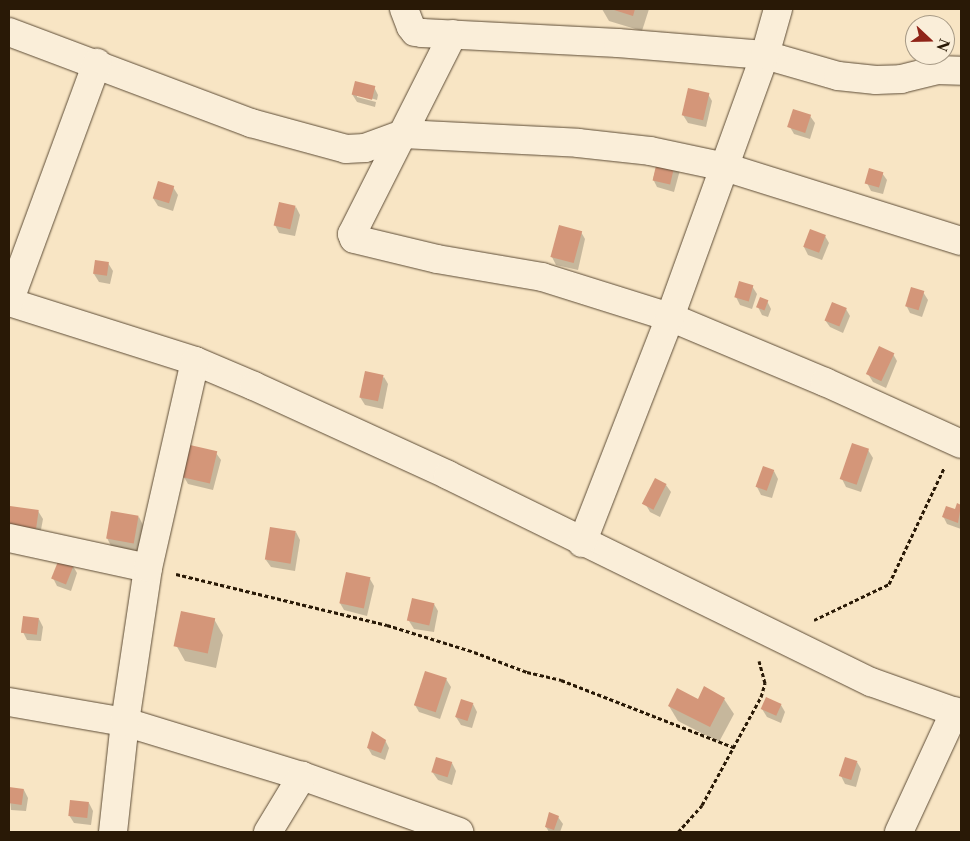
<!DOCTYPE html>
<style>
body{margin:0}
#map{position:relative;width:970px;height:841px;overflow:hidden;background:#f8e5c4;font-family:"Libre Caslon Text",serif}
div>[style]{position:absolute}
.shadow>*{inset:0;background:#0003}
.building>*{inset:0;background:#d49679;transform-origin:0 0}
.path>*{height:3px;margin-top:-1.5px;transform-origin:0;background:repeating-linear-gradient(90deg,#291906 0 4px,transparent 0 6.5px)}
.roads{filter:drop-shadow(0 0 1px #5d4c36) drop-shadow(0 0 1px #5d4c36)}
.minor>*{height:28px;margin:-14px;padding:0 14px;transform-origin:14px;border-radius:14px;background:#faeed9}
span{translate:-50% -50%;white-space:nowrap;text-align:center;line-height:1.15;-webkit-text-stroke:4px #faeed9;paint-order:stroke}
.frame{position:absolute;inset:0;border:10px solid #291906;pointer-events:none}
.north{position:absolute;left:905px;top:15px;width:50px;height:50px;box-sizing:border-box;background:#faeed9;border:1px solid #a69985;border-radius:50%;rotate:111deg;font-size:14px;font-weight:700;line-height:20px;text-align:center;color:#291906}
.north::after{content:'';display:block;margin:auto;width:18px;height:22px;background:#8f2418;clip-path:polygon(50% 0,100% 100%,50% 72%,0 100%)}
</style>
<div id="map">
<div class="shadow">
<i style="clip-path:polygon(602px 9px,649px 9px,642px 31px,609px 21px)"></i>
<i style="clip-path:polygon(374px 87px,378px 95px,377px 100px,357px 94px,357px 97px,376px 102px,375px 107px,357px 102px,352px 94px)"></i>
<i style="clip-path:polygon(708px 94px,712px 101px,706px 127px,688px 123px,683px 115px)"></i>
<i style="clip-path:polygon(810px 116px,815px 123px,810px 139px,794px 134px,790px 127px)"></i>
<i style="clip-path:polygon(659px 158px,680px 170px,674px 192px,657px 187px,653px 179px)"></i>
<i style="clip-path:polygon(882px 173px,887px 180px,883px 194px,871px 191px,867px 183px)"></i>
<i style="clip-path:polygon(173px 187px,178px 195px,173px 211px,158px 206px,153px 198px)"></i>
<i style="clip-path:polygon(296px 207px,300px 215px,295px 236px,279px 233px,275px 225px)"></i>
<i style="clip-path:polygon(581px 232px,585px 239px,578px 270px,556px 265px,552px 257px)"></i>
<i style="clip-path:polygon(825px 236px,829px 243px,822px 260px,808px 255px,804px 247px)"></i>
<i style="clip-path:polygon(108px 263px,113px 271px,110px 284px,99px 282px,94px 274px)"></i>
<i style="clip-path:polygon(752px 286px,757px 294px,752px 309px,740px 305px,736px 297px)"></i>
<i style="clip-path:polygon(923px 292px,928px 300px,922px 317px,910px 313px,906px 305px)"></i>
<i style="clip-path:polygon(767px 301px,771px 309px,768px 317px,762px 315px,758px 307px)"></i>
<i style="clip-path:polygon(846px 309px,850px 316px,843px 333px,830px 327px,825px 320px)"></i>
<i style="clip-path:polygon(893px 354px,897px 361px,886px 388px,873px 382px,868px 374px)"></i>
<i style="clip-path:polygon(384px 377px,388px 384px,383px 409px,365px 405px,360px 397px)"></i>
<i style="clip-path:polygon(868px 450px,873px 458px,861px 492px,846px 487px,842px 479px)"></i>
<i style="clip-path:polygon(216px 453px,221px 460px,213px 490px,188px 484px,184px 477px)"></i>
<i style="clip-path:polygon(774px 471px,778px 479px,772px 498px,761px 495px,757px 487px)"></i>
<i style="clip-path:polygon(666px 485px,671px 492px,660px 517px,650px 512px,646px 505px)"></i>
<i style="clip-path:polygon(958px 505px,961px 506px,961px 529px,947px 524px,943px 516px,956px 511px)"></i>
<i style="clip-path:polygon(38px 511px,43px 519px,40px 535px,9px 524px)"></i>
<i style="clip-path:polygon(139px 517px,143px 525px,138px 551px,111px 546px,107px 538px)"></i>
<i style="clip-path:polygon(296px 532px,300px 540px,295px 571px,271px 567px,266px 560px)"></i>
<i style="clip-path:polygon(73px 566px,77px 573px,71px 591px,57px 586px,53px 578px)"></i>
<i style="clip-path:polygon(370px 579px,374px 586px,367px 616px,344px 610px,340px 603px)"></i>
<i style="clip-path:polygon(434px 604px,438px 611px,434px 632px,414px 629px,409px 621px)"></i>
<i style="clip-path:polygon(39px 619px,43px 627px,41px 641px,27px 640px,23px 632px)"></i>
<i style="clip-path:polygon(214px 619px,223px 635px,216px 668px,185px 661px,176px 645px)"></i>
<i style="clip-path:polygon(446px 679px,451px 687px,440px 719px,419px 712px,415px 705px)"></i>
<i style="clip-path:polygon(724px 699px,734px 714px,719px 742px,678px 721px,669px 706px)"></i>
<i style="clip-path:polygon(473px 704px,477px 712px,472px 728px,461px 725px,456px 717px)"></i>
<i style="clip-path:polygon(781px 705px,785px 712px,781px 723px,767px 717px,762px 709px)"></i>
<i style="clip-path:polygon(385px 740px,389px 748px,385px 760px,372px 755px,368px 748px)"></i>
<i style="clip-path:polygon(857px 762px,861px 769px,856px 787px,845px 784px,841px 776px)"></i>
<i style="clip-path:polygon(452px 763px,456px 771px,452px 785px,438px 780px,433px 773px)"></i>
<i style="clip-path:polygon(9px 789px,24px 790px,28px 798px,26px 811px,11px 810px)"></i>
<i style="clip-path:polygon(89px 803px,93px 811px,91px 825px,74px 823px,69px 815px)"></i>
<i style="clip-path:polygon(558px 817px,563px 824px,560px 832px,549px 832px,546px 827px)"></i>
</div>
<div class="building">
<i style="clip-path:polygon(611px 9px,635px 9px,633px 16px)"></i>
<i style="left:355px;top:81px;width:21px;height:14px;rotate:14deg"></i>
<i style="left:688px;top:88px;width:22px;height:28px;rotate:13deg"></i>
<i style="left:793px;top:109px;width:19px;height:19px;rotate:18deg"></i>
<i style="left:658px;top:157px;width:18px;height:24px;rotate:13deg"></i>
<i style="left:869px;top:168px;width:15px;height:16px;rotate:16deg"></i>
<i style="left:158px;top:181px;width:17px;height:18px;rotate:17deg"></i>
<i style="left:279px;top:202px;width:17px;height:24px;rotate:13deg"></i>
<i style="left:559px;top:225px;width:24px;height:33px;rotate:15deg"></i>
<i style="left:810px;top:229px;width:17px;height:19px;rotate:21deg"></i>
<i style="left:95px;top:260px;width:14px;height:14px;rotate:8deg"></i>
<i style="left:739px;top:281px;width:15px;height:17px;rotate:16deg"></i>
<i style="left:911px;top:287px;width:14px;height:20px;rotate:17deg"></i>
<i style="left:760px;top:297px;width:9px;height:11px;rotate:21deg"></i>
<i style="left:832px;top:302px;width:16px;height:20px;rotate:22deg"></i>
<i style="left:879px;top:346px;width:17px;height:31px;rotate:25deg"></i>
<i style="left:365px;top:371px;width:19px;height:27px;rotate:12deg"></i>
<i style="left:852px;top:443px;width:18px;height:38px;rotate:19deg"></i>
<i style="left:190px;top:445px;width:28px;height:33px;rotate:13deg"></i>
<i style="left:763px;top:466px;width:12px;height:22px;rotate:20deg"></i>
<i style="left:655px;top:478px;width:13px;height:29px;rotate:27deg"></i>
<i style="clip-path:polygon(957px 503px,961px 505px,958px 523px,942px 517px,946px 506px,955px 509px)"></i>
<i style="left:10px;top:506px;width:29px;height:19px;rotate:8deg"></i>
<i style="left:111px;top:511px;width:28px;height:28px;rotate:10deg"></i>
<i style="left:270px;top:527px;width:26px;height:33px;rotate:9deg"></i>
<i style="left:59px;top:559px;width:16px;height:21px;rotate:22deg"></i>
<i style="left:346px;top:572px;width:25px;height:32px;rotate:12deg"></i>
<i style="left:412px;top:598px;width:23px;height:23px;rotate:13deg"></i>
<i style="left:181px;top:611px;width:35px;height:36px;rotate:12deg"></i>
<i style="left:23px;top:616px;width:16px;height:17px;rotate:7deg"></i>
<i style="left:425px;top:671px;width:23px;height:36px;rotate:18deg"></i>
<i style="clip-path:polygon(704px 686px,725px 698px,710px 727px,668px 706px,677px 688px,698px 699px)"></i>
<i style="left:766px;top:697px;width:17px;height:13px;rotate:24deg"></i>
<i style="left:461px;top:699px;width:13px;height:19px;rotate:18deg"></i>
<i style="clip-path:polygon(372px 731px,386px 740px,381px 753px,367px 748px)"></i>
<i style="left:436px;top:757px;width:17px;height:16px;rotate:17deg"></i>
<i style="left:845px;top:757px;width:13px;height:20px;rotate:18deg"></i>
<i style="left:9px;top:787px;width:15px;height:16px;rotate:8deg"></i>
<i style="left:70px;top:800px;width:19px;height:16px;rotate:6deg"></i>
<i style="clip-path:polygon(549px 812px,559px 816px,554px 830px,545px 827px)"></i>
</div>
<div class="path">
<i style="left:176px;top:574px;width:217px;rotate:13.6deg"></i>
<i style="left:387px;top:625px;width:91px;rotate:17.2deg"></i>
<i style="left:474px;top:652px;width:57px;rotate:20.7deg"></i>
<i style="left:527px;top:672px;width:35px;rotate:13deg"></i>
<i style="left:561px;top:680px;width:185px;rotate:21.3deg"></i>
<i style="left:814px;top:620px;width:83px;rotate:-25.6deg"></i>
<i style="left:889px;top:584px;width:128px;rotate:-64.6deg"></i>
<i style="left:678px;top:832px;width:36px;rotate:-48deg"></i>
<i style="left:702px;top:805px;width:123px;rotate:-61.4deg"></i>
<i style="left:761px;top:697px;width:15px;rotate:-74deg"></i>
<i style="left:765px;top:683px;width:23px;rotate:-105deg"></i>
</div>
<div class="roads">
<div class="minor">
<i style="left:404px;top:9px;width:19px;rotate:69deg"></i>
<i style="left:411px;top:27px;width:6px;rotate:51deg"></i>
<i style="left:415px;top:32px;width:7px;rotate:8deg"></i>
<i style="left:422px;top:33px;width:196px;rotate:2.9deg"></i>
<i style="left:618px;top:43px;width:147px;rotate:4.7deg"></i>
<i style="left:765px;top:55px;width:76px;rotate:16deg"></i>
<i style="left:838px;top:76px;width:38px;rotate:6deg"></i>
<i style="left:876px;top:80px;width:25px;rotate:-2deg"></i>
<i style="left:901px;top:79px;width:37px;rotate:-14deg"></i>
<i style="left:937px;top:70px;width:24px;rotate:2deg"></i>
<i style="left:9px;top:32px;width:259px;rotate:20.6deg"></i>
<i style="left:251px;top:123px;width:98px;rotate:15.3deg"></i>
<i style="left:346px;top:149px;width:19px;rotate:-3deg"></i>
<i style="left:365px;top:148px;width:40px;rotate:-20.2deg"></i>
<i style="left:403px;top:134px;width:175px;rotate:2.9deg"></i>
<i style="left:578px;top:143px;width:72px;rotate:6.3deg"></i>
<i style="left:650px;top:151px;width:77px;rotate:12deg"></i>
<i style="left:725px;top:167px;width:247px;rotate:17.4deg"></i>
<i style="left:453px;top:34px;width:224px;rotate:116.8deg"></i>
<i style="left:352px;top:234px;width:5px;rotate:68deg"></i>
<i style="left:354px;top:239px;width:85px;rotate:13.5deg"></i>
<i style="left:437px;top:259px;width:107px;rotate:9.7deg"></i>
<i style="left:542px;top:277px;width:134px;rotate:17.4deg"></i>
<i style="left:670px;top:317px;width:168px;rotate:22.8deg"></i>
<i style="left:825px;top:382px;width:149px;rotate:24.5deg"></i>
<i style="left:9px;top:302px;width:195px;rotate:17.6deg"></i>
<i style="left:195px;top:361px;width:64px;rotate:23deg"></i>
<i style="left:254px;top:386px;width:213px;rotate:24.6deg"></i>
<i style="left:448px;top:475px;width:471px;rotate:26.1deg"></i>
<i style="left:871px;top:682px;width:96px;rotate:19.6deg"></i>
<i style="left:9px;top:302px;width:255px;rotate:-69.8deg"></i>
<i style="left:9px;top:538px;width:142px;rotate:12.2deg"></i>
<i style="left:582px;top:543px;width:243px;rotate:-68.7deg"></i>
<i style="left:670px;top:317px;width:279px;rotate:-70.1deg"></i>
<i style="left:765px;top:55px;width:48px;rotate:-74.2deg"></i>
<i style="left:9px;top:702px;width:118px;rotate:9.8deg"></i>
<i style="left:125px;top:722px;width:185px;rotate:17deg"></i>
<i style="left:302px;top:776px;width:167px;rotate:19.6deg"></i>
<i style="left:113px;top:832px;width:111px;rotate:-83.8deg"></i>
<i style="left:125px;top:722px;width:156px;rotate:-81.5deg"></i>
<i style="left:148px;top:568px;width:212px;rotate:-77.2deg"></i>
<i style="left:268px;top:832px;width:66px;rotate:-58.7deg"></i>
<i style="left:899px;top:832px;width:133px;rotate:-65.2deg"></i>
</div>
</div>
<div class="frame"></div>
<div class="north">N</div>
</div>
